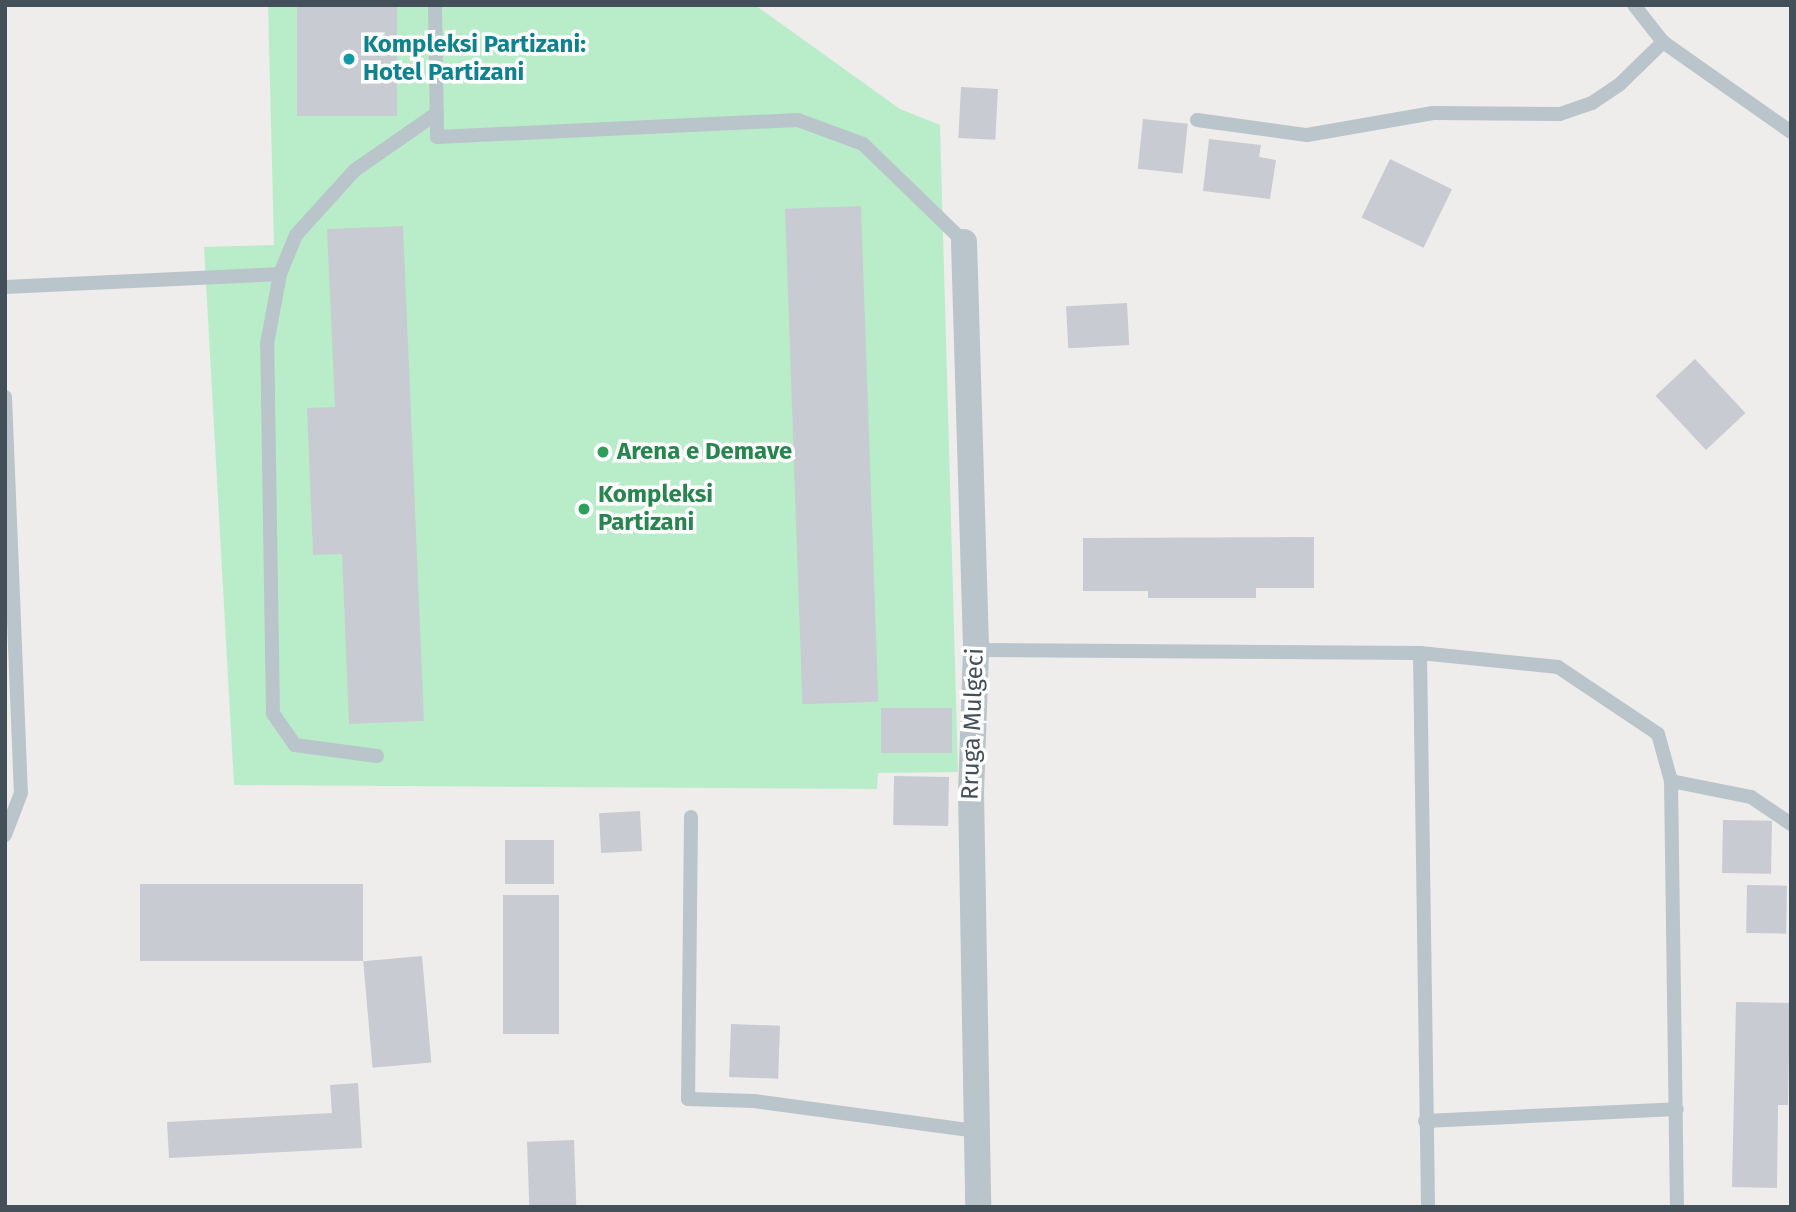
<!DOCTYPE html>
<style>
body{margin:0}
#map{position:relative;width:1796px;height:1212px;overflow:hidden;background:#efecec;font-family:"Fira Sans",sans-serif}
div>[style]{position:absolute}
.green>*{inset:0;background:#b9edca}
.building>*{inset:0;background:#c8cbd1;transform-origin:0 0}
.lane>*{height:14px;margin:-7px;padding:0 7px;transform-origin:7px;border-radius:7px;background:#bac4cb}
.street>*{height:26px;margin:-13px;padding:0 13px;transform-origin:13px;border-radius:13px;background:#bac4cb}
.dots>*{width:19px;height:19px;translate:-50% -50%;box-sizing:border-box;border:4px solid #fff;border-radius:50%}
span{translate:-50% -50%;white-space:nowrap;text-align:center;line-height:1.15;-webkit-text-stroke:7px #fff;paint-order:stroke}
.culture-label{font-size:24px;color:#0d838f;font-weight:700}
.left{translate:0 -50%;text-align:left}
.leisure-label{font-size:24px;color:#27864d;font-weight:700}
.street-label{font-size:24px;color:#445059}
.frame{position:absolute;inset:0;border:7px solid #445059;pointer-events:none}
</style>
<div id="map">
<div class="green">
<i style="clip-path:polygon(268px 5px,755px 5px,900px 109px,940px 125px,958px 772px,878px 773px,877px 789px,234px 785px,204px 247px,274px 245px)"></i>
</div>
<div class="building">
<i style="left:297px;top:5px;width:100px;height:111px"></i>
<i style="left:961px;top:87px;width:37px;height:51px;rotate:3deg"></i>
<i style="left:1143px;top:119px;width:45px;height:50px;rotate:6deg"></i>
<i style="clip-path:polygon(1209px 139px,1261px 145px,1259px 157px,1276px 160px,1270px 199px,1203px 191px)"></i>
<i style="left:1390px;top:159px;width:69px;height:65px;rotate:26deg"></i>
<i style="left:861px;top:206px;width:496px;height:76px;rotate:88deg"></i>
<i style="clip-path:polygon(403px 226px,424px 721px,349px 724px,342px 554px,313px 555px,307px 408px,335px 407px,327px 229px)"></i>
<i style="left:1127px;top:303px;width:42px;height:61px;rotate:87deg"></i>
<i style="left:1695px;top:359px;width:74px;height:54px;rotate:47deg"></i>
<i style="clip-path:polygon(1314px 537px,1314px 588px,1256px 588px,1256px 598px,1148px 598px,1148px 591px,1083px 591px,1083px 538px)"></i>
<i style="left:881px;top:708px;width:71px;height:45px"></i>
<i style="left:894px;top:776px;width:55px;height:49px;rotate:1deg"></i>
<i style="left:640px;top:811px;width:40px;height:41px;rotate:87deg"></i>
<i style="left:1723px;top:820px;width:49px;height:53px;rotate:1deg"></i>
<i style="left:505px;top:840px;width:49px;height:44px"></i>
<i style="left:140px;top:884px;width:223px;height:77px"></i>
<i style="left:1747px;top:885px;width:40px;height:48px;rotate:1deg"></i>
<i style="left:503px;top:895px;width:56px;height:139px"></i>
<i style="left:422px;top:956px;width:107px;height:59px;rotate:85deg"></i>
<i style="clip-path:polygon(1736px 1002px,1790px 1003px,1788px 1105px,1778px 1105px,1777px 1188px,1732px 1187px)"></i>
<i style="left:731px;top:1024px;width:49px;height:53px;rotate:2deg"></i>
<i style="clip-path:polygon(358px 1083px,362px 1148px,169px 1158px,167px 1122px,332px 1113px,330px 1085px)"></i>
<i style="left:574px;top:1140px;width:67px;height:47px;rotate:88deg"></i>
</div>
<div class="lane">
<i style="left:435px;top:5px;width:132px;rotate:89.1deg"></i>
<i style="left:437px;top:137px;width:361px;rotate:-2.7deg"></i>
<i style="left:798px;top:120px;width:69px;rotate:20.3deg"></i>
<i style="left:863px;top:144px;width:141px;rotate:44.1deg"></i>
<i style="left:1634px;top:5px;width:47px;rotate:51.9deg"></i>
<i style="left:1663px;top:42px;width:156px;rotate:35.1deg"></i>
<i style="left:1197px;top:120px;width:111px;rotate:7.8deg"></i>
<i style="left:1307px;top:135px;width:128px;rotate:-9.9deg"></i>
<i style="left:1433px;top:113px;width:127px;rotate:0.5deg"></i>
<i style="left:1560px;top:114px;width:34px;rotate:-19deg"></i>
<i style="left:1592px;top:103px;width:32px;rotate:-34deg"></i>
<i style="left:1619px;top:85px;width:62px;rotate:-44.3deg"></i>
<i style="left:5px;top:287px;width:275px;rotate:-2.7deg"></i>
<i style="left:5px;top:397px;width:396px;rotate:87.7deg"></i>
<i style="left:21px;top:793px;width:45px;rotate:110.9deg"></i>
<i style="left:976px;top:650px;width:444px;rotate:0.4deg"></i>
<i style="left:1420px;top:653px;width:139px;rotate:5.8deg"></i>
<i style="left:1558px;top:667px;width:120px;rotate:33.8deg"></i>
<i style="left:1658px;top:734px;width:49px;rotate:74.5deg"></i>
<i style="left:1671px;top:781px;width:82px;rotate:11.3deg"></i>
<i style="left:1751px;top:797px;width:48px;rotate:34deg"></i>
<i style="left:1420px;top:653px;width:554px;rotate:89.17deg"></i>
<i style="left:377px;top:756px;width:83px;rotate:-172.4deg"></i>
<i style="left:295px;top:745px;width:38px;rotate:-125deg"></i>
<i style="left:273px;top:714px;width:370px;rotate:-90.9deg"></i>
<i style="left:267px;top:344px;width:71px;rotate:-79.5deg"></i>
<i style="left:280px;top:274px;width:42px;rotate:-67.7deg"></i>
<i style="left:296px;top:235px;width:88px;rotate:-47.8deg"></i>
<i style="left:355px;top:170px;width:100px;rotate:-34.8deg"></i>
<i style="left:1671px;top:781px;width:426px;rotate:89.2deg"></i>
<i style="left:691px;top:817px;width:282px;rotate:90.6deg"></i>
<i style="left:688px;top:1099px;width:66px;rotate:1.7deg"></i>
<i style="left:754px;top:1101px;width:225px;rotate:7.7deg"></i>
<i style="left:1425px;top:1121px;width:252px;rotate:-2.7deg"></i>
</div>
<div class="street">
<i style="left:964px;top:242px;width:408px;rotate:88.3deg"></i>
<i style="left:976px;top:650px;width:141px;rotate:92deg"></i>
<i style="left:971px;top:791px;width:416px;rotate:89deg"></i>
</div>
<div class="dots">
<i style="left:349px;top:59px;background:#0f9aa8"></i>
<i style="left:603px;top:452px;background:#2e9e5b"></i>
<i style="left:584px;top:509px;background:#2e9e5b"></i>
</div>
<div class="culture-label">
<span class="left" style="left:363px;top:59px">Kompleksi Partizani:<br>Hotel Partizani</span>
</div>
<div class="leisure-label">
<span class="left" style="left:617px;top:452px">Arena e Demave</span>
<span class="left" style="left:598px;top:509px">Kompleksi<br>Partizani</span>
</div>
<div class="street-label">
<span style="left:973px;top:724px;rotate:-88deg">Rruga Mulgeci</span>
</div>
<div class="frame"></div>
</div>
